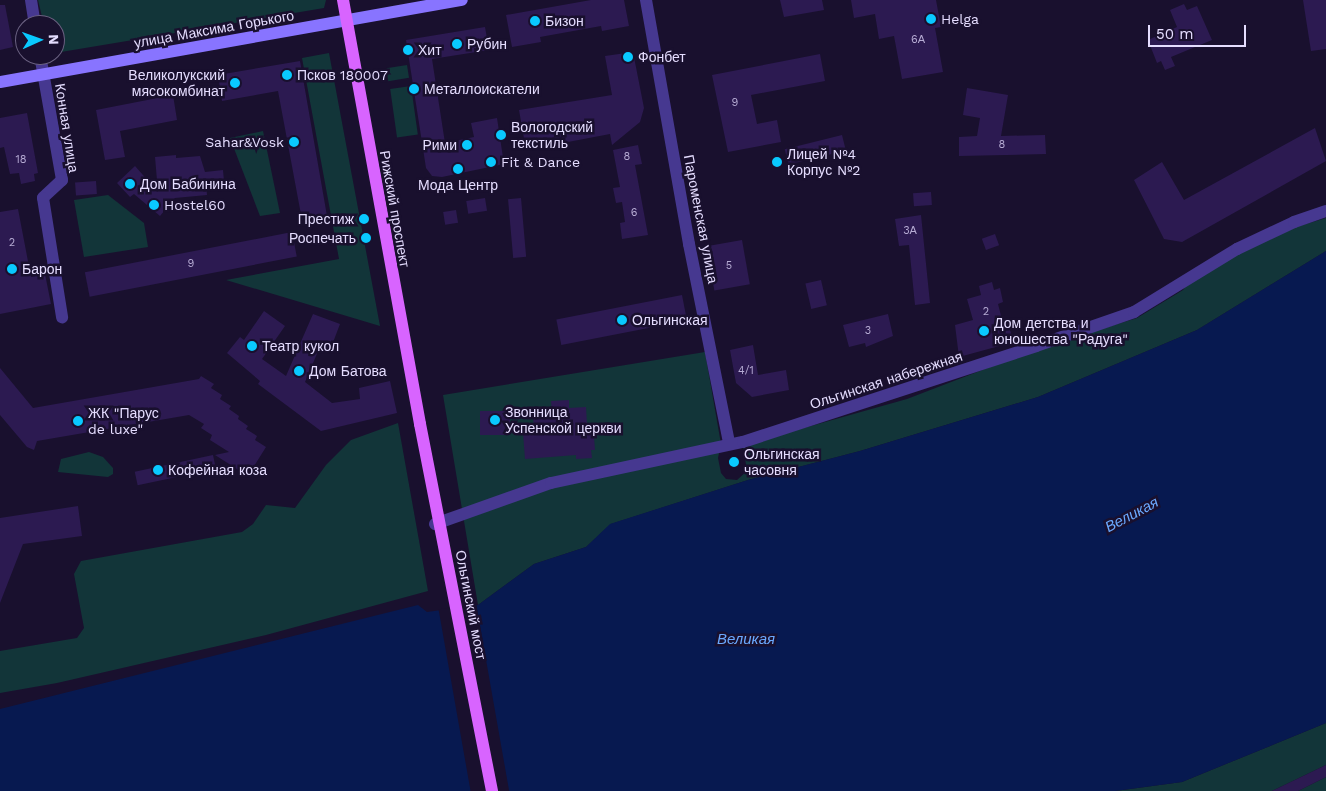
<!DOCTYPE html>
<meta charset="utf-8">
<style>
body{margin:0}
#map{position:relative;width:1326px;height:791px;overflow:hidden;background:#19102e;font-family:"Work Sans",sans-serif}
div>[style]{position:absolute}
.green>*{inset:0;background:#123539;transform-origin:0 0}
.water>*{inset:0;background:#071950}
.pier>*{inset:0;background:#19102e;transform-origin:0 0}
.building>*{inset:0;background:#2c1a51;transform-origin:0 0}
.minor>*{height:12px;margin:-6px;padding:0 6px;transform-origin:6px;border-radius:6px;background:#463890}
.secondary>*{height:12px;margin:-6px;padding:0 6px;transform-origin:6px;border-radius:6px;background:#8874ff}
.primary>*{height:12px;margin:-6px;padding:0 6px;transform-origin:6px;border-radius:6px;background:#d864ff}
.primary-bridge>*{height:12px;margin:-6px;padding:0 6px;transform-origin:6px;border-radius:6px;background:#d864ff}
.dots>*{width:14px;height:14px;translate:-50% -50%;box-sizing:border-box;border:2px solid #19102e;border-radius:50%}
span{translate:-50% -50%;white-space:nowrap;text-align:center;line-height:1.15;-webkit-text-stroke:5px #19102e;paint-order:stroke}
.number-label{font-size:11px;color:#b7acd4}
.number-label span{-webkit-text-stroke-width:0}
.poi-label{font-size:14px;color:#e5ddff}
.left{translate:0 -50%;text-align:left}
.right{translate:-100% -50%;text-align:right}
.street-label{font-size:14px;color:#e5ddff}
.water-label{font-size:15px;color:#6ba9ff;font-style:italic}
.north{position:absolute;left:15px;top:15px;width:50px;height:50px;box-sizing:border-box;background:#19102e;border:1px solid #6b6282;border-radius:50%;rotate:88deg;font-size:14px;font-weight:700;line-height:20px;text-align:center;color:#e5ddff}
.north::after{content:'';display:block;margin:auto;width:18px;height:22px;background:#09c9ff;clip-path:polygon(50% 0,100% 100%,50% 72%,0 100%)}
.scale{position:absolute;left:1148px;top:25px;width:98px;height:22px;box-sizing:border-box;border:2px solid #e5ddff;border-top:0;padding-left:6px;font-size:15px;line-height:18px;white-space:nowrap;color:#e5ddff;-webkit-text-stroke:4px #19102e;paint-order:stroke}
</style>
<div id="map">
<div class="green">
<i style="clip-path:polygon(38px 0,326px 0,324px 8px,55px 53px,55px 25px,44px 25px)"></i>
<i style="clip-path:polygon(329px 53px,380px 326px,226px 280px,339px 259px,302px 58px)"></i>
<i style="left:407px;top:65px;width:13px;height:21px;rotate:81deg"></i>
<i style="left:411px;top:86px;width:49px;height:21px;rotate:82deg"></i>
<i style="clip-path:polygon(263px 131px,280px 213px,260px 216px,230px 138px)"></i>
<i style="clip-path:polygon(108px 195px,144px 223px,148px 247px,84px 257px,74px 200px)"></i>
<i style="clip-path:polygon(1326px 218px,1326px 251px,1197px 330px,1038px 397px,860px 451px,748px 480px,611px 524px,586px 547px,534px 564px,478px 605px,443px 395px,705px 352px,721px 444px,718px 458px,721px 473px,726px 479px,737px 480px,747px 471px,743px 445px,907px 399px,1037px 349px,1137px 318px,1183px 290px,1189px 281px,1238px 254px,1296px 227px)"></i>
<i style="clip-path:polygon(398px 423px,428px 591px,266px 635px,57px 683px,0 693px,0 651px,77px 638px,84px 628px,74px 574px,81px 561px,242px 532px,253px 524px,266px 505px,295px 508px,326px 465px,351px 440px)"></i>
<i style="clip-path:polygon(89px 452px,103px 457px,113px 468px,113px 474px,108px 477px,58px 472px,61px 459px)"></i>
<i style="clip-path:polygon(1326px 723px,1326px 765px,1272px 791px,1115px 791px,1182px 782px)"></i>
<i style="clip-path:polygon(1326px 777px,1326px 791px,1298px 791px)"></i>
</div>
<div class="water">
<i style="clip-path:polygon(1326px 251px,1326px 723px,1182px 782px,1115px 791px,0 791px,0 709px,418px 605px,427px 612px,478px 605px,534px 564px,586px 547px,610px 524px,748px 480px,860px 451px,1038px 397px,1197px 330px)"></i>
</div>
<div class="pier">
<i style="left:476px;top:603px;width:191px;height:38px;rotate:80deg"></i>
</div>
<div class="building">
<i style="clip-path:polygon(591px 0,624px 0,629px 26px,602px 31px,601px 26px,540px 37px,541px 42px,512px 47px,506px 15px)"></i>
<i style="clip-path:polygon(780px 0,822px 0,824px 10px,784px 17px)"></i>
<i style="clip-path:polygon(851px 0,936px 0,941px 27px,935px 28px,943px 72px,902px 79px,894px 36px,879px 39px,875px 14px,854px 18px)"></i>
<i style="clip-path:polygon(1303px 0,1326px 0,1326px 49px,1311px 51px)"></i>
<i style="clip-path:polygon(1184px 4px,1187px 10px,1197px 6px,1212px 40px,1171px 57px,1175px 66px,1165px 70px,1161px 61px,1157px 63px,1148px 40px,1177px 27px,1170px 10px)"></i>
<i style="clip-path:polygon(0 5px,5px 5px,13px 47px,0 50px)"></i>
<i style="clip-path:polygon(485px 27px,489px 50px,432px 59px,445px 143px,474px 137px,471px 123px,497px 118px,504px 164px,442px 177px,432px 176px,426px 168px,406px 40px)"></i>
<i style="clip-path:polygon(633px 52px,644px 108px,640px 122px,612px 145px,610px 134px,526px 150px,519px 110px,612px 95px,605px 56px)"></i>
<i style="clip-path:polygon(820px 54px,825px 81px,751px 95px,757px 124px,777px 120px,781px 142px,728px 152px,712px 75px)"></i>
<i style="clip-path:polygon(300px 61px,327px 216px,302px 220px,278px 91px,222px 101px,218px 75px)"></i>
<i style="clip-path:polygon(967px 88px,1008px 95px,1001px 136px,1045px 135px,1046px 154px,959px 156px,959px 137px,977px 136px,980px 118px,963px 115px)"></i>
<i style="clip-path:polygon(173px 95px,177px 120px,120px 131px,125px 157px,105px 160px,96px 110px)"></i>
<i style="clip-path:polygon(27px 113px,38px 173px,34px 174px,35px 181px,21px 184px,19px 173px,10px 174px,4px 147px,0 148px,0 118px)"></i>
<i style="clip-path:polygon(1315px 128px,1326px 161px,1182px 242px,1164px 239px,1134px 180px,1162px 162px,1184px 200px)"></i>
<i style="left:842px;top:135px;width:16px;height:59px;rotate:76deg"></i>
<i style="clip-path:polygon(638px 145px,642px 164px,635px 165px,648px 235px,622px 239px,620px 223px,625px 222px,622px 202px,616px 203px,613px 188px,620px 187px,613px 150px)"></i>
<i style="clip-path:polygon(176px 155px,176px 158px,200px 156px,205px 172px,223px 170px,224px 181px,206px 183px,207px 195px,175px 198px,160px 216px,134px 194px,130px 197px,117px 183px,135px 166px,158px 192px,155px 157px)"></i>
<i style="left:96px;top:181px;width:13px;height:21px;rotate:86deg"></i>
<i style="left:931px;top:192px;width:13px;height:18px;rotate:86deg"></i>
<i style="left:485px;top:198px;width:13px;height:19px;rotate:81deg"></i>
<i style="left:521px;top:198px;width:59px;height:13px;rotate:85deg"></i>
<i style="clip-path:polygon(18px 209px,31px 277px,45px 274px,51px 304px,0 314px,0 212px)"></i>
<i style="left:456px;top:210px;width:13px;height:13px;rotate:81deg"></i>
<i style="clip-path:polygon(921px 215px,930px 303px,915px 305px,909px 245px,899px 246px,895px 219px)"></i>
<i style="left:292px;top:232px;width:25px;height:211px;rotate:79deg"></i>
<i style="left:995px;top:234px;width:12px;height:14px;rotate:70deg"></i>
<i style="left:742px;top:240px;width:45px;height:36px;rotate:80deg"></i>
<i style="left:821px;top:280px;width:26px;height:16px;rotate:77deg"></i>
<i style="clip-path:polygon(992px 282px,994px 290px,1000px 288px,1003px 302px,998px 304px,1005px 331px,1010px 330px,1014px 342px,959px 357px,955px 325px,973px 320px,967px 299px,981px 295px,979px 286px)"></i>
<i style="left:682px;top:295px;width:26px;height:128px;rotate:79deg"></i>
<i style="clip-path:polygon(264px 311px,285px 326px,262px 359px,286px 376px,313px 314px,340px 324px,329px 353px,319px 349px,305px 382px,332px 403px,360px 399px,359px 388px,390px 381px,397px 413px,321px 431px,258px 384px,260px 381px,227px 353px,240px 337px,244px 340px)"></i>
<i style="clip-path:polygon(888px 314px,893px 336px,866px 347px,865px 343px,849px 347px,843px 325px)"></i>
<i style="clip-path:polygon(753px 345px,758px 375px,786px 370px,789px 390px,752px 397px,736px 383px,730px 350px)"></i>
<i style="clip-path:polygon(0 368px,33px 408px,199px 379px,201px 376px,214px 384px,211px 388px,222px 395px,220px 399px,231px 406px,229px 409px,239px 416px,238px 419px,248px 426px,246px 429px,257px 436px,255px 440px,266px 447px,248px 476px,215px 455px,229px 452px,210px 440px,212px 435px,201px 428px,204px 424px,189px 415px,37px 441px,34px 450px,27px 447px,0 415px)"></i>
<i style="clip-path:polygon(569px 400px,569px 408px,586px 407px,587px 424px,593px 424px,595px 450px,591px 450px,592px 458px,576px 459px,576px 455px,525px 459px,523px 433px,534px 432px,533px 415px,552px 413px,551px 401px)"></i>
<i style="left:510px;top:411px;width:24px;height:30px;rotate:90deg"></i>
<i style="left:213px;top:455px;width:14px;height:80px;rotate:78deg"></i>
<i style="clip-path:polygon(78px 506px,82px 536px,23px 544px,0 603px,0 518px)"></i>
<i style="clip-path:polygon(1326px 765px,1326px 777px,1298px 791px,1272px 791px)"></i>
</div>
<div class="minor">
<i style="left:31px;top:0;width:25px;rotate:81deg"></i>
<i style="left:646px;top:0;width:248px;rotate:80deg"></i>
<i style="left:689px;top:244px;width:203px;rotate:78.6deg"></i>
<i style="left:40px;top:55px;width:127px;rotate:80deg"></i>
<i style="left:62px;top:180px;width:26px;rotate:137deg"></i>
<i style="left:43px;top:198px;width:121px;rotate:80.9deg"></i>
<i style="left:435px;top:524px;width:123px;rotate:-19.5deg"></i>
<i style="left:551px;top:483px;width:196px;rotate:-12.1deg"></i>
<i style="left:743px;top:442px;width:308px;rotate:-18.1deg"></i>
<i style="left:1036px;top:346px;width:104px;rotate:-19.1deg"></i>
<i style="left:1134px;top:312px;width:121px;rotate:-31.5deg"></i>
<i style="left:1237px;top:249px;width:63px;rotate:-25.3deg"></i>
<i style="left:1294px;top:222px;width:34px;rotate:-19deg"></i>
</div>
<div class="secondary">
<i style="left:0;top:82px;width:469px;rotate:-10.1deg"></i>
</div>
<div class="primary">
<i style="left:343px;top:0;width:431px;rotate:79.7deg"></i>
</div>
<div class="primary-bridge">
<i style="left:420px;top:424px;width:374px;rotate:78.9deg"></i>
</div>
<div class="dots">
<i style="left:931px;top:19px;background:#09c9ff"></i>
<i style="left:535px;top:21px;background:#09c9ff"></i>
<i style="left:457px;top:44px;background:#09c9ff"></i>
<i style="left:408px;top:50px;background:#09c9ff"></i>
<i style="left:628px;top:57px;background:#09c9ff"></i>
<i style="left:287px;top:75px;background:#09c9ff"></i>
<i style="left:235px;top:83px;background:#09c9ff"></i>
<i style="left:414px;top:89px;background:#09c9ff"></i>
<i style="left:501px;top:135px;background:#09c9ff"></i>
<i style="left:294px;top:142px;background:#09c9ff"></i>
<i style="left:467px;top:145px;background:#09c9ff"></i>
<i style="left:491px;top:162px;background:#09c9ff"></i>
<i style="left:777px;top:162px;background:#09c9ff"></i>
<i style="left:458px;top:169px;background:#09c9ff"></i>
<i style="left:130px;top:184px;background:#09c9ff"></i>
<i style="left:154px;top:205px;background:#09c9ff"></i>
<i style="left:364px;top:219px;background:#09c9ff"></i>
<i style="left:366px;top:238px;background:#09c9ff"></i>
<i style="left:12px;top:269px;background:#09c9ff"></i>
<i style="left:622px;top:320px;background:#09c9ff"></i>
<i style="left:984px;top:331px;background:#09c9ff"></i>
<i style="left:252px;top:346px;background:#09c9ff"></i>
<i style="left:299px;top:371px;background:#09c9ff"></i>
<i style="left:495px;top:420px;background:#09c9ff"></i>
<i style="left:78px;top:421px;background:#09c9ff"></i>
<i style="left:734px;top:462px;background:#09c9ff"></i>
<i style="left:158px;top:470px;background:#09c9ff"></i>
</div>
<div class="number-label">
<span style="left:918px;top:40px">6А</span>
<span style="left:735px;top:103px">9</span>
<span style="left:1002px;top:145px">8</span>
<span style="left:627px;top:157px">8</span>
<span style="left:21px;top:160px">18</span>
<span style="left:634px;top:213px">6</span>
<span style="left:910px;top:231px">3А</span>
<span style="left:12px;top:243px">2</span>
<span style="left:191px;top:264px">9</span>
<span style="left:729px;top:266px">5</span>
<span style="left:986px;top:312px">2</span>
<span style="left:868px;top:331px">3</span>
<span style="left:746px;top:371px">4/1</span>
</div>
<div class="poi-label">
<span class="left" style="left:941px;top:19px">Helga</span>
<span class="left" style="left:545px;top:21px">Бизон</span>
<span class="left" style="left:467px;top:44px">Рубин</span>
<span class="left" style="left:418px;top:50px">Хит</span>
<span class="left" style="left:638px;top:57px">Фонбет</span>
<span class="right" style="left:225px;top:83px">Великолукский<br>мясокомбинат</span>
<span class="left" style="left:297px;top:75px">Псков 180007</span>
<span class="left" style="left:424px;top:89px">Металлоискатели</span>
<span class="left" style="left:511px;top:135px">Вологодский<br>текстиль</span>
<span class="right" style="left:284px;top:142px">Sahar&amp;Vosk</span>
<span class="right" style="left:457px;top:145px">Рими</span>
<span class="left" style="left:787px;top:162px">Лицей №4<br>Корпус №2</span>
<span class="left" style="left:501px;top:162px">Fit &amp; Dance</span>
<span class="left" style="left:140px;top:184px">Дом Бабинина</span>
<span style="left:458px;top:185px">Мода Центр</span>
<span class="left" style="left:164px;top:205px">Hostel60</span>
<span class="right" style="left:354px;top:219px">Престиж</span>
<span class="right" style="left:356px;top:238px">Роспечать</span>
<span class="left" style="left:22px;top:269px">Барон</span>
<span class="left" style="left:632px;top:320px">Ольгинская</span>
<span class="left" style="left:994px;top:331px">Дом детства и<br>юношества "Радуга"</span>
<span class="left" style="left:262px;top:346px">Театр кукол</span>
<span class="left" style="left:309px;top:371px">Дом Батова</span>
<span class="left" style="left:505px;top:420px">Звонница<br>Успенской церкви</span>
<span class="left" style="left:88px;top:421px">ЖК "Парус<br>de luxe"</span>
<span class="left" style="left:744px;top:462px">Ольгинская<br>часовня</span>
<span class="left" style="left:168px;top:470px">Кофейная коза</span>
</div>
<div class="street-label">
<span style="left:214px;top:29px;rotate:-10deg">улица Максима Горького</span>
<span style="left:67px;top:128px;rotate:81deg">Конная улица</span>
<span style="left:395px;top:209px;rotate:80deg">Рижский проспект</span>
<span style="left:701px;top:219px;rotate:79deg">Пароменская улица</span>
<span style="left:886px;top:380px;rotate:-18deg">Ольгинская набережная</span>
<span style="left:471px;top:605px;rotate:79deg">Ольгинский мост</span>
</div>
<div class="water-label">
<span style="left:1132px;top:515px;rotate:-28deg">Великая</span>
<span style="left:746px;top:640px">Великая</span>
</div>
<div class="north">N</div>
<div class="scale">50 m</div>
</div>
